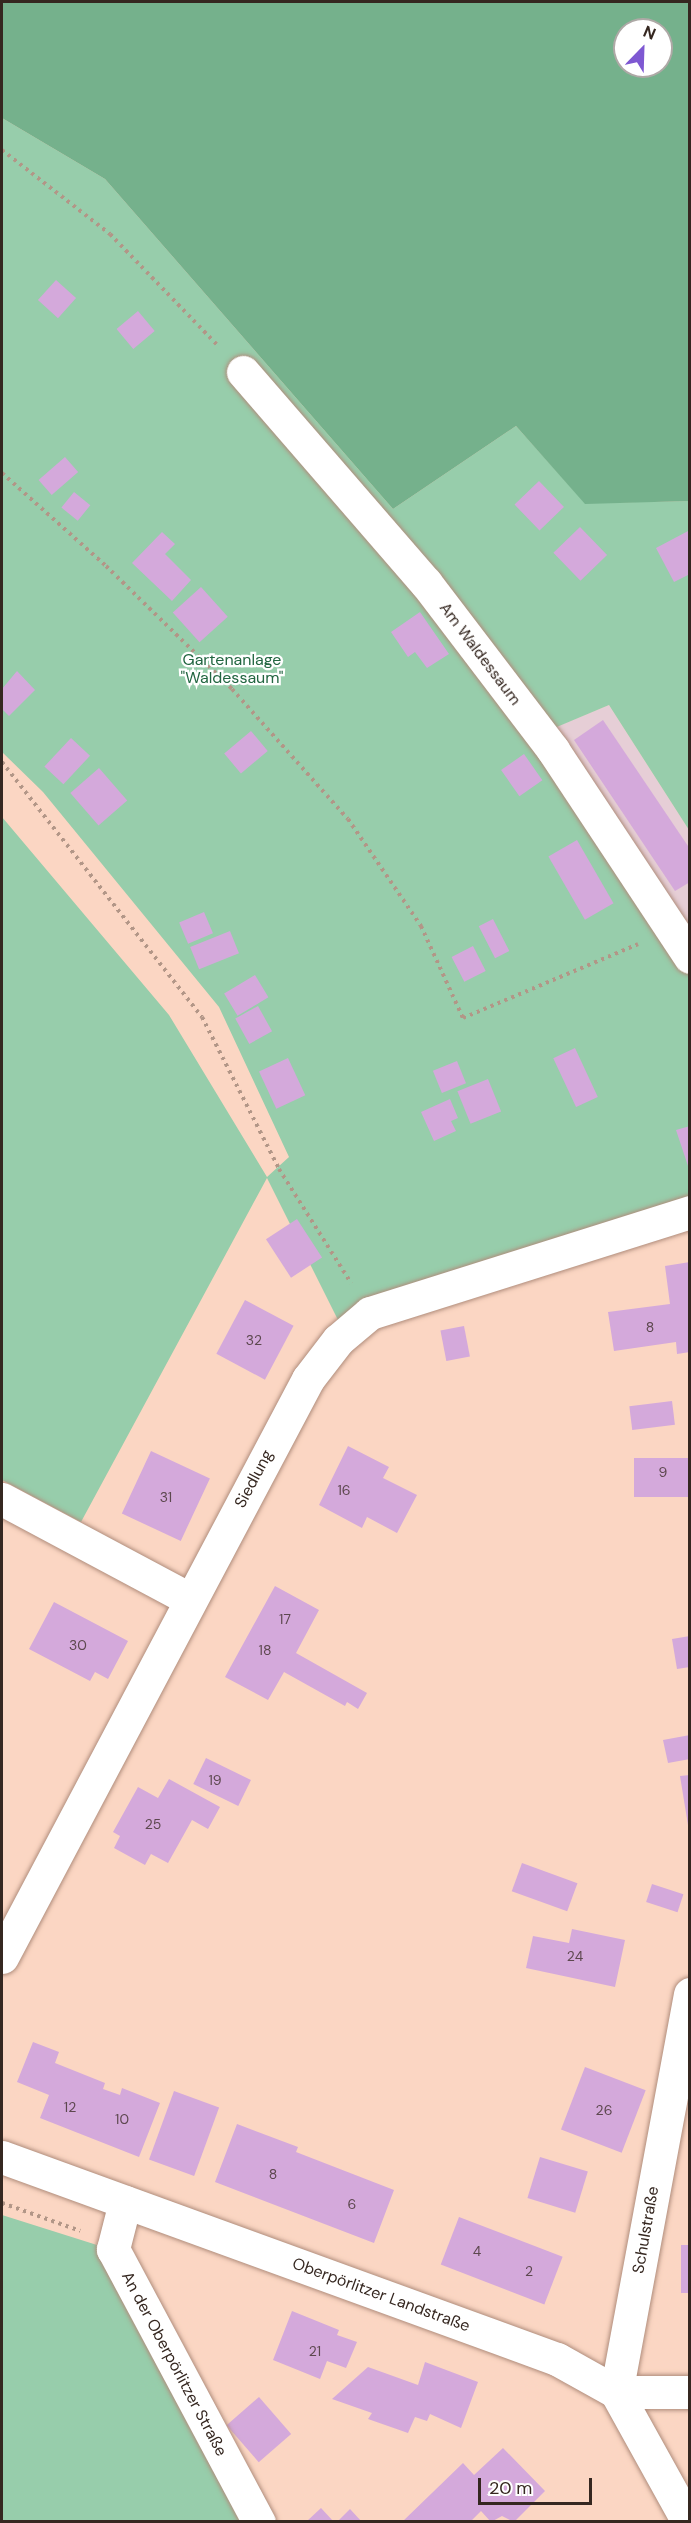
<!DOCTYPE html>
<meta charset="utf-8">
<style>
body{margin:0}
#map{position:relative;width:691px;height:2523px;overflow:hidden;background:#fbd6c3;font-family:"DM Sans",sans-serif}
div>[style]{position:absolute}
.industrial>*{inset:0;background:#e6ced6}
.green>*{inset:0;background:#97cdab}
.forest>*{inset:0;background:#75b18c}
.building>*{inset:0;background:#d4a9db;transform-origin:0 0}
.path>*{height:4px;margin-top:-2px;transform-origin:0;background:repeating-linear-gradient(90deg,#b29687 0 3px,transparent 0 7.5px)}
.roads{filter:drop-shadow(0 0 2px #b08d7c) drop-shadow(0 0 2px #b08d7c)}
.minor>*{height:33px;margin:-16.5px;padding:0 16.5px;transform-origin:16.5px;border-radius:16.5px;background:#fff}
span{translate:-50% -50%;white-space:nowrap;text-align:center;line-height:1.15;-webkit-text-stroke:4.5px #fff;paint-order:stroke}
.number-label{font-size:14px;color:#5d484f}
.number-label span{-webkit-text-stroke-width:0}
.street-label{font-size:16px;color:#352720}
.park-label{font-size:16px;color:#226641}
.frame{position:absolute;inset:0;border:3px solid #352720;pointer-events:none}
.north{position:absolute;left:613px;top:18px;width:60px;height:60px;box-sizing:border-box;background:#fff;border:2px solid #aea9a6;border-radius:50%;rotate:23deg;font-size:16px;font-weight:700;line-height:24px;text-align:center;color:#352720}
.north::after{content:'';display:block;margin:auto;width:21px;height:27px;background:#7e58d2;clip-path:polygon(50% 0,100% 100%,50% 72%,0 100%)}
.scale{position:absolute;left:478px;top:2478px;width:114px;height:27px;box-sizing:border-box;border:3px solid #352720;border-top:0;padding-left:8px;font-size:18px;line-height:21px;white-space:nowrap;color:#352720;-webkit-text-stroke:4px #fff;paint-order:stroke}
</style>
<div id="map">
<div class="industrial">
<i style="clip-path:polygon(609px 705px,689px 830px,689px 923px,683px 928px,551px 729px)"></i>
</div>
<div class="green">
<i style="clip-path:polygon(2px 118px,105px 179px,393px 509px,516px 426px,585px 503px,689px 501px,689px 830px,609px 705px,552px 729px,689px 943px,689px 1200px,338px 1320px,267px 1178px,81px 1522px,2px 1480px,2px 817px,169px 1015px,267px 1177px,289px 1157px,219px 1007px,43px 792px,2px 752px)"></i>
<i style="clip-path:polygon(2px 2215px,97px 2245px,246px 2521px,2px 2522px)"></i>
</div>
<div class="forest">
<i style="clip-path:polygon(evenodd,2px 2px,689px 2px,689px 501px,585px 504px,516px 426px,393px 509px,105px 179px,2px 118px,2px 2px,625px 30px,661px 30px,661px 66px,625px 66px,625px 30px)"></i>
</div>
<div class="building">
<i style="left:56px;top:280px;width:27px;height:27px;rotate:42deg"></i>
<i style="left:138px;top:311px;width:26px;height:28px;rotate:50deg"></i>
<i style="left:65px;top:457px;width:20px;height:35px;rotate:49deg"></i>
<i style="left:539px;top:481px;width:36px;height:34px;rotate:46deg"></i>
<i style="left:74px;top:492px;width:21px;height:20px;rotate:39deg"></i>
<i style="left:580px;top:527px;width:39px;height:37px;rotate:46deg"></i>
<i style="clip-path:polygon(690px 530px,690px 574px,674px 582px,656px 548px)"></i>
<i style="clip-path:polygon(162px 532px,175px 544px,165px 554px,191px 580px,172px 601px,132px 563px)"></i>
<i style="left:201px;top:587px;width:40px;height:38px;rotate:48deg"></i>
<i style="clip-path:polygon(420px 612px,449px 654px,427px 668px,415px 652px,408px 657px,391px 632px)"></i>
<i style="clip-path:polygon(17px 671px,35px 690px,9px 716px,2px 709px,2px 689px)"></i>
<i style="clip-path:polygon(603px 720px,690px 849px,690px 882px,675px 891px,574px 740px)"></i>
<i style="left:251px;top:731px;width:26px;height:35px;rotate:50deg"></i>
<i style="left:71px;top:738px;width:26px;height:39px;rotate:43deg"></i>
<i style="left:524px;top:754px;width:32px;height:28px;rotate:55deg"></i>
<i style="left:99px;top:768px;width:43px;height:38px;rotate:49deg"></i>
<i style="left:577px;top:840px;width:73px;height:33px;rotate:60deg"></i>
<i style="left:204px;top:912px;width:23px;height:27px;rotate:67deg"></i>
<i style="left:493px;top:919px;width:36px;height:16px;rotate:63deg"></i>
<i style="left:230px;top:931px;width:24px;height:43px;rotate:68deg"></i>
<i style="left:473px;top:946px;width:28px;height:24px;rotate:63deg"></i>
<i style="left:255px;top:975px;width:26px;height:36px;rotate:59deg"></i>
<i style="left:258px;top:1006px;width:29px;height:26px;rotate:61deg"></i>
<i style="left:575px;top:1048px;width:54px;height:24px;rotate:65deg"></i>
<i style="left:288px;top:1058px;width:41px;height:32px;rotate:65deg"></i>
<i style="left:457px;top:1061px;width:24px;height:26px;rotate:68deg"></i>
<i style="left:488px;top:1079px;width:35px;height:33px;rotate:68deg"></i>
<i style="clip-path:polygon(450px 1099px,458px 1118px,451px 1121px,456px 1131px,434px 1141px,421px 1112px)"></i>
<i style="clip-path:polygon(690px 1126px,690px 1169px,689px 1169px,676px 1130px)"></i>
<i style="left:297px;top:1219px;width:46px;height:37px;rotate:57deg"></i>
<i style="clip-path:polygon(690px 1262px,690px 1352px,677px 1354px,676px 1342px,614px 1351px,608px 1312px,670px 1304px,665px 1266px)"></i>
<i style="left:245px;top:1300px;width:55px;height:61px;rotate:28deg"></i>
<i style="left:464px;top:1326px;width:31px;height:24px;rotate:79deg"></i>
<i style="left:672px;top:1401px;width:24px;height:43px;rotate:83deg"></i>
<i style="clip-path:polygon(348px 1446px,389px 1467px,383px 1478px,417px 1495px,397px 1533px,367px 1517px,362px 1528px,319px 1505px)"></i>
<i style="left:151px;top:1451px;width:65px;height:69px;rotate:25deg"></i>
<i style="left:690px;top:1458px;width:39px;height:56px;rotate:90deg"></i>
<i style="clip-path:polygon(275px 1586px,319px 1610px,296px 1653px,367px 1693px,358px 1709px,347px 1702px,345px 1706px,284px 1672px,268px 1700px,225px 1677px)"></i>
<i style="clip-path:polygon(54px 1602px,128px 1641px,108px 1679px,95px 1672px,90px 1681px,29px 1649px)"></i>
<i style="clip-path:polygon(690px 1636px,690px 1667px,677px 1669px,672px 1639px)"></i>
<i style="clip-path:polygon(690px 1735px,690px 1759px,668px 1763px,663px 1740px)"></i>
<i style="left:206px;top:1758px;width:50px;height:29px;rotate:26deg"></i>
<i style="clip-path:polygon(690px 1775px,690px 1825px,688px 1825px,680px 1776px)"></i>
<i style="clip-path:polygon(169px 1779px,220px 1807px,208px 1829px,192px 1820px,168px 1863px,151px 1854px,145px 1865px,114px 1848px,120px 1836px,113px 1832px,138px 1787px,158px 1798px)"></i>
<i style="left:522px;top:1863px;width:59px;height:30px;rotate:20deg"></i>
<i style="left:652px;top:1884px;width:33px;height:19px;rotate:18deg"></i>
<i style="clip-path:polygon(572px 1929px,625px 1940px,615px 1987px,526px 1968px,533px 1936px,569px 1943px)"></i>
<i style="clip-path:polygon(33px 2042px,59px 2052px,55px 2063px,105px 2083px,103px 2089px,120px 2095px,122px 2088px,160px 2103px,139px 2157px,40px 2118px,49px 2095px,17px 2082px)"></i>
<i style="left:585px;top:2067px;width:65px;height:67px;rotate:21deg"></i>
<i style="left:174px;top:2091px;width:48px;height:73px;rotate:20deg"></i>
<i style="clip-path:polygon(237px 2124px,298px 2147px,296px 2152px,394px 2190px,374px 2243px,215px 2182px)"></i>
<i style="left:540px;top:2157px;width:50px;height:43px;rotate:17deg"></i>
<i style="left:459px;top:2217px;width:111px;height:51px;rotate:21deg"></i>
<i style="left:681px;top:2245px;width:9px;height:48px"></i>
<i style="clip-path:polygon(292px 2311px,339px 2330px,337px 2335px,357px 2342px,346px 2368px,327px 2361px,320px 2379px,273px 2360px)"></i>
<i style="clip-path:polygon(425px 2362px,478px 2382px,461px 2428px,430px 2414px,427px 2421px,415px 2417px,408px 2433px,368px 2419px,372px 2413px,332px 2399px,368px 2367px,418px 2385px)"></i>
<i style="left:259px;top:2397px;width:49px;height:43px;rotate:49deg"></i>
<i style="clip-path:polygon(503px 2448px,545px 2491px,514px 2522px,502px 2516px,491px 2522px,481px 2511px,470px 2522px,402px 2522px,463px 2463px,474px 2475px)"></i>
<i style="clip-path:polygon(321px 2508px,334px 2522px,306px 2522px)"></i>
<i style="clip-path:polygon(350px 2509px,362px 2522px,337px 2522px)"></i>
</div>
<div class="path">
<i style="left:2px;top:150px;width:137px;rotate:37.9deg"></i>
<i style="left:110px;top:234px;width:156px;rotate:46deg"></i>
<i style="left:2px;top:473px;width:140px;rotate:41.8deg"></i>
<i style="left:106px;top:566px;width:176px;rotate:44.3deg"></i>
<i style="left:232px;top:689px;width:174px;rotate:48.3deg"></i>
<i style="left:348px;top:819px;width:130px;rotate:55.7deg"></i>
<i style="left:421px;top:926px;width:101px;rotate:65.5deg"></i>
<i style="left:463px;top:1018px;width:190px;rotate:-22.9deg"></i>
<i style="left:2px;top:762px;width:324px;rotate:51.9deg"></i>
<i style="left:202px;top:1017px;width:170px;rotate:63.1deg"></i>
<i style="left:279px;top:1169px;width:135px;rotate:57.7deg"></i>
<i style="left:2px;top:2203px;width:83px;rotate:19.7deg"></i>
</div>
<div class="roads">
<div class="minor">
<i style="left:243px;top:372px;width:279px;rotate:49.1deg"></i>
<i style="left:426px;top:583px;width:210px;rotate:52.7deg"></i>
<i style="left:553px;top:750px;width:248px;rotate:56.5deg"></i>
<i style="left:2px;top:1499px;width:212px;rotate:28.1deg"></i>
<i style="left:2px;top:1957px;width:654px;rotate:-62.1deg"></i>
<i style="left:308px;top:1379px;width:49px;rotate:-52.4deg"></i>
<i style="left:338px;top:1340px;width:42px;rotate:-40.2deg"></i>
<i style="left:370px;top:1313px;width:336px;rotate:-17.5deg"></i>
<i style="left:690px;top:1994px;width:405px;rotate:100.5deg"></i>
<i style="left:616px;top:2392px;width:74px"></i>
<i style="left:2px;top:2157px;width:591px;rotate:20deg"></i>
<i style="left:557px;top:2359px;width:68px;rotate:29.2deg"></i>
<i style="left:616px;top:2392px;width:149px;rotate:61deg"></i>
<i style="left:125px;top:2202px;width:49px;rotate:104.3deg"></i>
<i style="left:113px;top:2249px;width:310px;rotate:61.9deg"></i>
</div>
</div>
<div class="number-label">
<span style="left:650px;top:1327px">8</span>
<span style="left:254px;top:1340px">32</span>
<span style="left:663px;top:1472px">9</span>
<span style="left:344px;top:1490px">16</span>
<span style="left:166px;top:1497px">31</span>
<span style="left:285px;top:1619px">17</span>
<span style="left:78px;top:1645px">30</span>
<span style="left:265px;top:1650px">18</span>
<span style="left:215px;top:1780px">19</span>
<span style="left:153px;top:1824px">25</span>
<span style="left:575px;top:1956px">24</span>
<span style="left:70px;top:2107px">12</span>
<span style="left:604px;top:2110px">26</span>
<span style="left:122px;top:2119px">10</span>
<span style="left:273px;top:2174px">8</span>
<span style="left:352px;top:2204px">6</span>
<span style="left:477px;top:2251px">4</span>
<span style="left:529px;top:2271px">2</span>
<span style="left:315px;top:2351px">21</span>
</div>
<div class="street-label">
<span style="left:480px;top:654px;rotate:53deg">Am Waldessaum</span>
<span style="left:254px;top:1479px;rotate:-62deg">Siedlung</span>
<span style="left:646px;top:2230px;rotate:-80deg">Schulstraße</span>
<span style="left:381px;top:2295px;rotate:20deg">Oberpörlitzer Landstraße</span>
<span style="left:174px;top:2364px;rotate:62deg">An der Oberpörlitzer Straße</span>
</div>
<div class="park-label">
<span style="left:232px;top:669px">Gartenanlage<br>"Waldessaum"</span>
</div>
<div class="frame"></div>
<div class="north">N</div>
<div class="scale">20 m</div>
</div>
